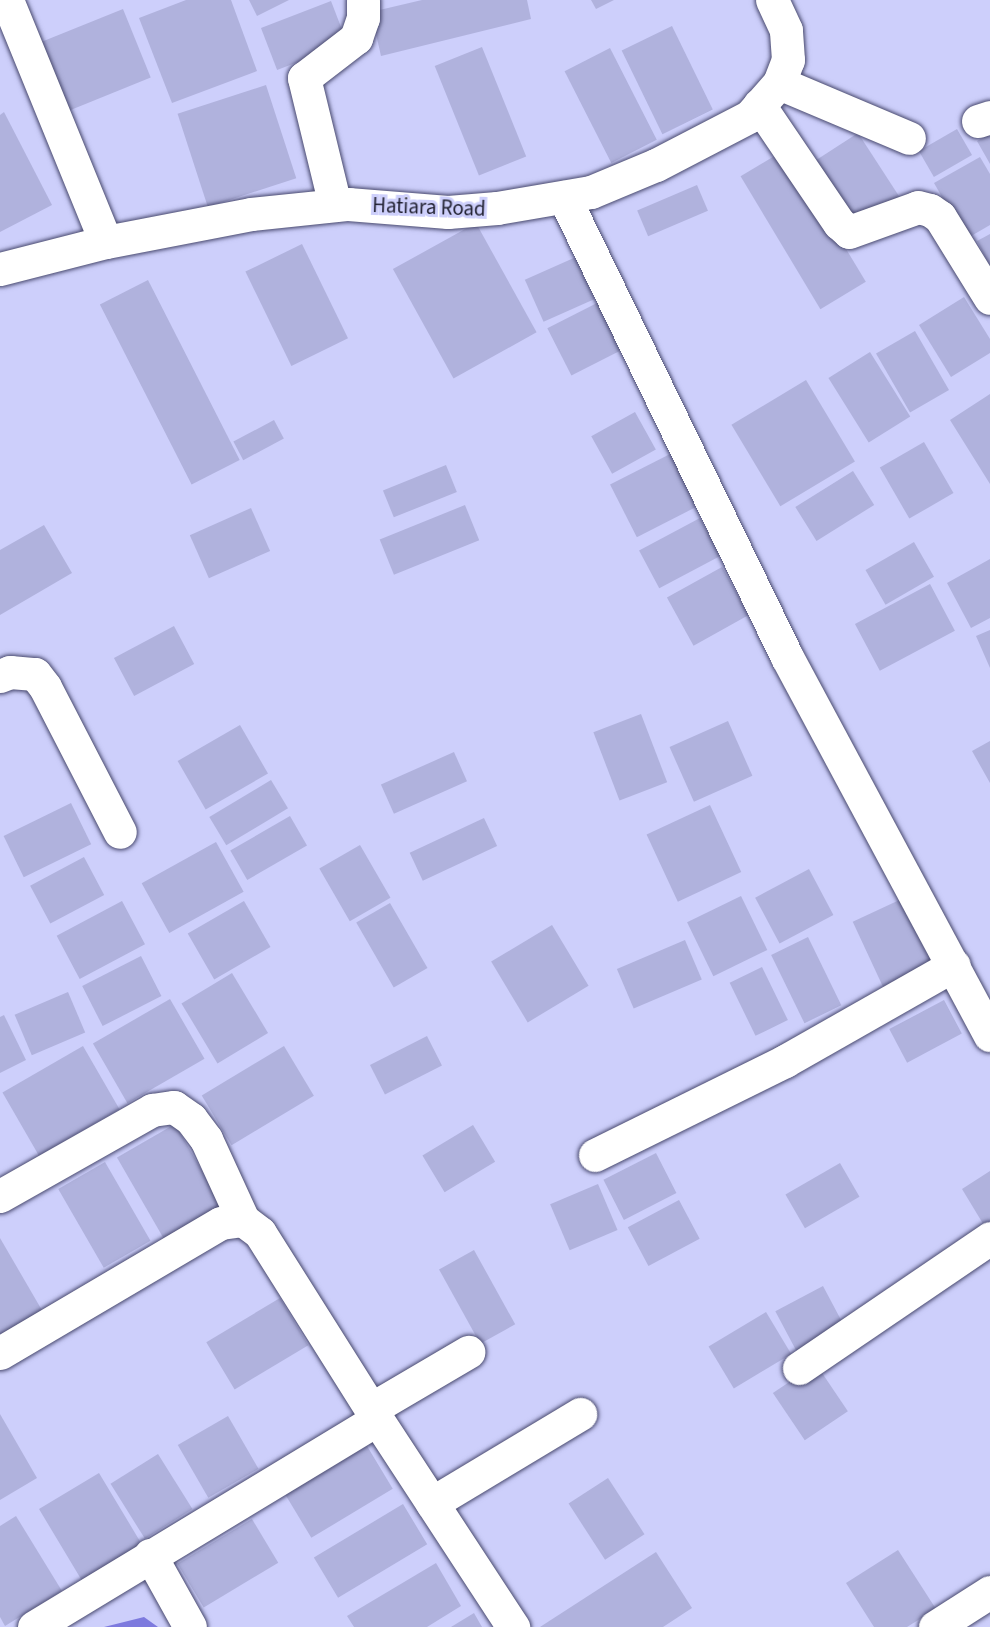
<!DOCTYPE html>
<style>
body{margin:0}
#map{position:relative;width:990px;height:1627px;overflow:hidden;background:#cdcffb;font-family:"Source Sans 3",sans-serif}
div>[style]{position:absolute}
.water>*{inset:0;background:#7d7ade}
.building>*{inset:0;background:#b0b2dd;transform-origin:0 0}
.roads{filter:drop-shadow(0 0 2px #48496e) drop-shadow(0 0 2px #48496e)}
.minor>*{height:33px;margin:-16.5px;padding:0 16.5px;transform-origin:16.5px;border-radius:16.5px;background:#fff}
span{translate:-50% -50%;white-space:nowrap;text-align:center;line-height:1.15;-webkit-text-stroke:6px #cdcffb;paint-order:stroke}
.street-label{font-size:21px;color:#1f1f2f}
</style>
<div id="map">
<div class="water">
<i style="clip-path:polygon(144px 1617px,158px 1627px,104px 1627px)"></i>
</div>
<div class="building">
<i style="clip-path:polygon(186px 0,231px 0,257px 71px,172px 103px,139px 18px)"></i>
<i style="clip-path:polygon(249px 0,289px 0,257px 16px)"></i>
<i style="clip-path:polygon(422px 0,527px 0,531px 19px,381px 56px,371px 12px)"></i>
<i style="clip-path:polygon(591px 0,614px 0,596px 9px)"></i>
<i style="left:331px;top:1px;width:45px;height:75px;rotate:69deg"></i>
<i style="left:123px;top:9px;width:74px;height:97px;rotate:68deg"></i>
<i style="left:672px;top:26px;width:93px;height:56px;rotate:64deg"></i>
<i style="left:482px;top:47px;width:118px;height:51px;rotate:68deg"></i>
<i style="left:610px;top:48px;width:103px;height:51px;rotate:63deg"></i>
<i style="left:266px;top:85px;width:98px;height:93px;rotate:72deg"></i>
<i style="clip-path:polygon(4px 112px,52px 205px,0 232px,0 115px)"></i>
<i style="left:957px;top:129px;width:30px;height:44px;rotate:60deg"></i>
<i style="left:858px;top:133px;width:76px;height:58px;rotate:57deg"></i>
<i style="clip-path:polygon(990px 134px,990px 164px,977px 141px)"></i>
<i style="left:786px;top:149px;width:155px;height:53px;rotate:59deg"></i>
<i style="clip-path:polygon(980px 157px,990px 174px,990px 225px,966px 239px,934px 183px)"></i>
<i style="left:697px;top:185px;width:28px;height:65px;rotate:67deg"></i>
<i style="left:476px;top:223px;width:125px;height:95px;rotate:61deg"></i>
<i style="clip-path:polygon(990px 234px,990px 266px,977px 241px)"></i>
<i style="left:302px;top:244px;width:105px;height:63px;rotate:64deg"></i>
<i style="left:576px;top:257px;width:46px;height:56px;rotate:66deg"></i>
<i style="left:148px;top:280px;width:202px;height:54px;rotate:63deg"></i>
<i style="clip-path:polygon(964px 297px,990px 339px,990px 353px,951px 377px,919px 325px)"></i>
<i style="left:599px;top:302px;width:53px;height:58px;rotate:63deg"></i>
<i style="left:915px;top:331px;width:68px;height:45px;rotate:60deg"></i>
<i style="left:870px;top:352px;width:76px;height:49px;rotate:58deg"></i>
<i style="left:806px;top:380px;width:95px;height:87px;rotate:59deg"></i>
<i style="clip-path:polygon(990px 394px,990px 484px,950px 420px)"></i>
<i style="left:635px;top:412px;width:43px;height:50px;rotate:61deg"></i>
<i style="left:274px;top:420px;width:21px;height:46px;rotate:62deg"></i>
<i style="left:924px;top:442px;width:59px;height:51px;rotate:60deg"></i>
<i style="left:676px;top:451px;width:59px;height:74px;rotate:63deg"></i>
<i style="left:446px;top:465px;width:29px;height:68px;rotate:68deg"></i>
<i style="left:853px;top:471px;width:40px;height:68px;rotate:58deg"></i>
<i style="left:465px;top:505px;width:38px;height:92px;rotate:68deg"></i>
<i style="left:251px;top:508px;width:47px;height:67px;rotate:66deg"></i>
<i style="left:700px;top:518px;width:43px;height:69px;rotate:62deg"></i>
<i style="clip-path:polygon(44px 525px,72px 573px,0 615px,0 550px)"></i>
<i style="left:914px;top:542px;width:40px;height:56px;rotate:60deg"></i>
<i style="clip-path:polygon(990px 559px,990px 618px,971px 628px,947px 583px)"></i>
<i style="left:722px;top:567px;width:55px;height:63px;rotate:61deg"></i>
<i style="left:930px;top:584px;width:53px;height:85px;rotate:62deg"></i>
<i style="left:174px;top:626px;width:43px;height:68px;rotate:62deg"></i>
<i style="clip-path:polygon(990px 630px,990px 668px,976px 636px)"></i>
<i style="left:641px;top:714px;width:73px;height:51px;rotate:69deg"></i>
<i style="left:728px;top:721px;width:60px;height:64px;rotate:66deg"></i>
<i style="left:240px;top:725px;width:56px;height:72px;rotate:60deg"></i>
<i style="clip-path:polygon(990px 741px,990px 783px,972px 751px)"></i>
<i style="left:454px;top:752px;width:32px;height:80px;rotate:66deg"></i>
<i style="left:271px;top:780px;width:33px;height:72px;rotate:59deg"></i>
<i style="left:71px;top:803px;width:46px;height:75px;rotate:64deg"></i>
<i style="left:710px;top:805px;width:74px;height:70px;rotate:65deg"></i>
<i style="left:290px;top:816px;width:34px;height:69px;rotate:60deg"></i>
<i style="left:484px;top:818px;width:31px;height:82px;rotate:65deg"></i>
<i style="left:216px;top:842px;width:57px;height:85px;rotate:61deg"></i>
<i style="left:360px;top:845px;width:61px;height:47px;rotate:60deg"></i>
<i style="left:84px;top:857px;width:43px;height:61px;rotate:62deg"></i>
<i style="left:809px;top:869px;width:52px;height:61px;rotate:62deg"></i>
<i style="left:741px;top:896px;width:60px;height:60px;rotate:64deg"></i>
<i style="left:908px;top:896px;width:76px;height:61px;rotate:65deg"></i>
<i style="left:122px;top:901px;width:49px;height:74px;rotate:62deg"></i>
<i style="left:244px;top:901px;width:53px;height:65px;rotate:60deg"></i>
<i style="left:390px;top:903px;width:75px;height:39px;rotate:60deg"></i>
<i style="left:552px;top:925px;width:71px;height:71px;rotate:59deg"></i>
<i style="left:808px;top:937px;width:76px;height:41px;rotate:64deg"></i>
<i style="left:685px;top:940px;width:43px;height:74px;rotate:67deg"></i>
<i style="left:141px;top:956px;width:45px;height:66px;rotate:63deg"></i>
<i style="left:762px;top:967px;width:59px;height:36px;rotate:64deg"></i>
<i style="left:232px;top:973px;width:70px;height:59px;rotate:59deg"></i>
<i style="left:68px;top:992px;width:44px;height:58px;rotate:67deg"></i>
<i style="left:170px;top:999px;width:69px;height:89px;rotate:60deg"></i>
<i style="left:944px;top:1000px;width:38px;height:62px;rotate:62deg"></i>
<i style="clip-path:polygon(4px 1015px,26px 1060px,0 1073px,0 1017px)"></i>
<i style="left:427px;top:1036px;width:33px;height:64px;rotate:63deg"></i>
<i style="left:83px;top:1046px;width:73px;height:93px;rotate:60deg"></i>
<i style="left:284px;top:1046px;width:58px;height:96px;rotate:59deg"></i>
<i style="left:175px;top:1124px;width:94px;height:67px;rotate:60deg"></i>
<i style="left:473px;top:1125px;width:43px;height:59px;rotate:59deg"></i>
<i style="left:656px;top:1153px;width:45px;height:59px;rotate:63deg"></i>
<i style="left:105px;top:1162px;width:91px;height:54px;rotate:60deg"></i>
<i style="left:840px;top:1163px;width:39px;height:63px;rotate:60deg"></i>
<i style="clip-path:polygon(990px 1171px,990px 1224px,985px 1227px,962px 1189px)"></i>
<i style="left:598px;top:1184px;width:50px;height:52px;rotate:67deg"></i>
<i style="left:679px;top:1200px;width:44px;height:58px;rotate:62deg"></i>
<i style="clip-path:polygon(0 1238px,43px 1312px,0 1338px)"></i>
<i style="left:474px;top:1250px;width:85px;height:40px;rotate:61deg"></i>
<i style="left:823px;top:1286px;width:52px;height:54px;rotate:62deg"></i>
<i style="left:280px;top:1298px;width:55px;height:86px;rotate:59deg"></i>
<i style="left:766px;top:1312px;width:49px;height:67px;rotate:59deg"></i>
<i style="left:816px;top:1364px;width:57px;height:52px;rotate:56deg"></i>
<i style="clip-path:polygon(0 1414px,37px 1478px,0 1500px)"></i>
<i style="left:228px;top:1416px;width:61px;height:58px;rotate:60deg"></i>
<i style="left:367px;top:1446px;width:50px;height:95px;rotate:59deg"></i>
<i style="left:158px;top:1454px;width:65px;height:56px;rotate:58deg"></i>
<i style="left:99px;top:1473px;width:83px;height:70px;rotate:59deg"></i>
<i style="left:608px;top:1478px;width:67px;height:47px;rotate:57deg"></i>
<i style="left:403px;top:1504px;width:47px;height:104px;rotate:59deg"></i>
<i style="clip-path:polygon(16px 1516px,62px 1591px,5px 1626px,0 1617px,0 1526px)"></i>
<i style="left:252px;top:1519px;width:51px;height:87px;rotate:59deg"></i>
<i style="clip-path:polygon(898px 1550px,936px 1609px,907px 1627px,874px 1627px,846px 1583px)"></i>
<i style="clip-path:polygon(656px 1552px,692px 1608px,663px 1627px,540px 1627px)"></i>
<i style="clip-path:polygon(436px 1563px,461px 1606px,427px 1627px,354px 1627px,347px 1616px)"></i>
<i style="clip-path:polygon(474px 1613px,482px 1627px,451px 1627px)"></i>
</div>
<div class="roads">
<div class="minor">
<i style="left:7px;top:0;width:261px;rotate:67.8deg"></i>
<i style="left:779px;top:83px;width:141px;rotate:22.9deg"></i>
<i style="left:759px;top:105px;width:143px;rotate:55.9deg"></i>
<i style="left:839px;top:223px;width:13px;rotate:42deg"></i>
<i style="left:849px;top:232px;width:73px;rotate:-19.9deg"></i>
<i style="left:918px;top:207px;width:12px;rotate:14deg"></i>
<i style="left:930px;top:210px;width:12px;rotate:35deg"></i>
<i style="left:940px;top:217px;width:95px;rotate:58.3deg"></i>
<i style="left:978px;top:121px;width:13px;rotate:-18deg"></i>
<i style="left:564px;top:197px;width:511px;rotate:64.14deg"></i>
<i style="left:787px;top:657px;width:429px;rotate:61.8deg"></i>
<i style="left:335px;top:205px;width:131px;rotate:-103.7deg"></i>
<i style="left:304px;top:78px;width:66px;rotate:-37.6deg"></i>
<i style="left:356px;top:38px;width:21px;rotate:-71deg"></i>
<i style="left:363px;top:18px;width:18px;rotate:-90deg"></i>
<i style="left:0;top:269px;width:109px;rotate:-14.3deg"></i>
<i style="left:106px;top:242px;width:148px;rotate:-10.9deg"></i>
<i style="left:251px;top:214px;width:98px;rotate:-5.9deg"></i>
<i style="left:348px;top:204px;width:100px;rotate:4.6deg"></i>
<i style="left:448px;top:212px;width:49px;rotate:-4.7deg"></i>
<i style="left:497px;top:208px;width:95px;rotate:-9.7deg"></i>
<i style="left:591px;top:192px;width:70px;rotate:-22.6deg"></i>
<i style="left:656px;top:165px;width:106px;rotate:-27.5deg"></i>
<i style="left:750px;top:116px;width:44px;rotate:-48.7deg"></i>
<i style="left:779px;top:83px;width:25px;rotate:-69deg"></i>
<i style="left:788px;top:60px;width:30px;rotate:-94deg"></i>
<i style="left:786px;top:30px;width:33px;rotate:-115deg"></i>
<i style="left:0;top:676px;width:11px;rotate:-22deg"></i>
<i style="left:10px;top:672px;width:25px;rotate:5deg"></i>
<i style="left:35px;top:674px;width:16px;rotate:52deg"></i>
<i style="left:45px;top:687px;width:163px;rotate:62.7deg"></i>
<i style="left:595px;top:1155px;width:212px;rotate:-26.3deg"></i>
<i style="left:785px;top:1061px;width:194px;rotate:-29.6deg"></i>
<i style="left:0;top:1196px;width:175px;rotate:-29.5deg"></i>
<i style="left:152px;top:1110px;width:22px;rotate:-8deg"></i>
<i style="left:174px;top:1107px;width:21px;rotate:35deg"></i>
<i style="left:191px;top:1119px;width:25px;rotate:53deg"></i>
<i style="left:206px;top:1139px;width:89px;rotate:65.4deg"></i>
<i style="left:0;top:1353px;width:256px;rotate:-30.5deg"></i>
<i style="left:221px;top:1223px;width:22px;rotate:-8deg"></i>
<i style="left:243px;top:1220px;width:21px;rotate:37deg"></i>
<i style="left:260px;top:1233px;width:220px;rotate:57.8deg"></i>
<i style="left:799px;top:1368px;width:231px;rotate:-34.2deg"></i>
<i style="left:371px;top:1409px;width:113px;rotate:-30.4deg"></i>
<i style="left:432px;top:1503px;width:173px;rotate:-31deg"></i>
<i style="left:150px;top:1555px;width:82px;rotate:60.9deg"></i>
<i style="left:34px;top:1627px;width:401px;rotate:-31.2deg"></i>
<i style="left:377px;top:1419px;width:249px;rotate:56.8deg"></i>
<i style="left:935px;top:1627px;width:65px;rotate:-32.5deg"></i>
</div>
</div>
<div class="street-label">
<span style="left:429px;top:207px;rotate:2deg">Hatiara Road</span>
</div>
</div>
